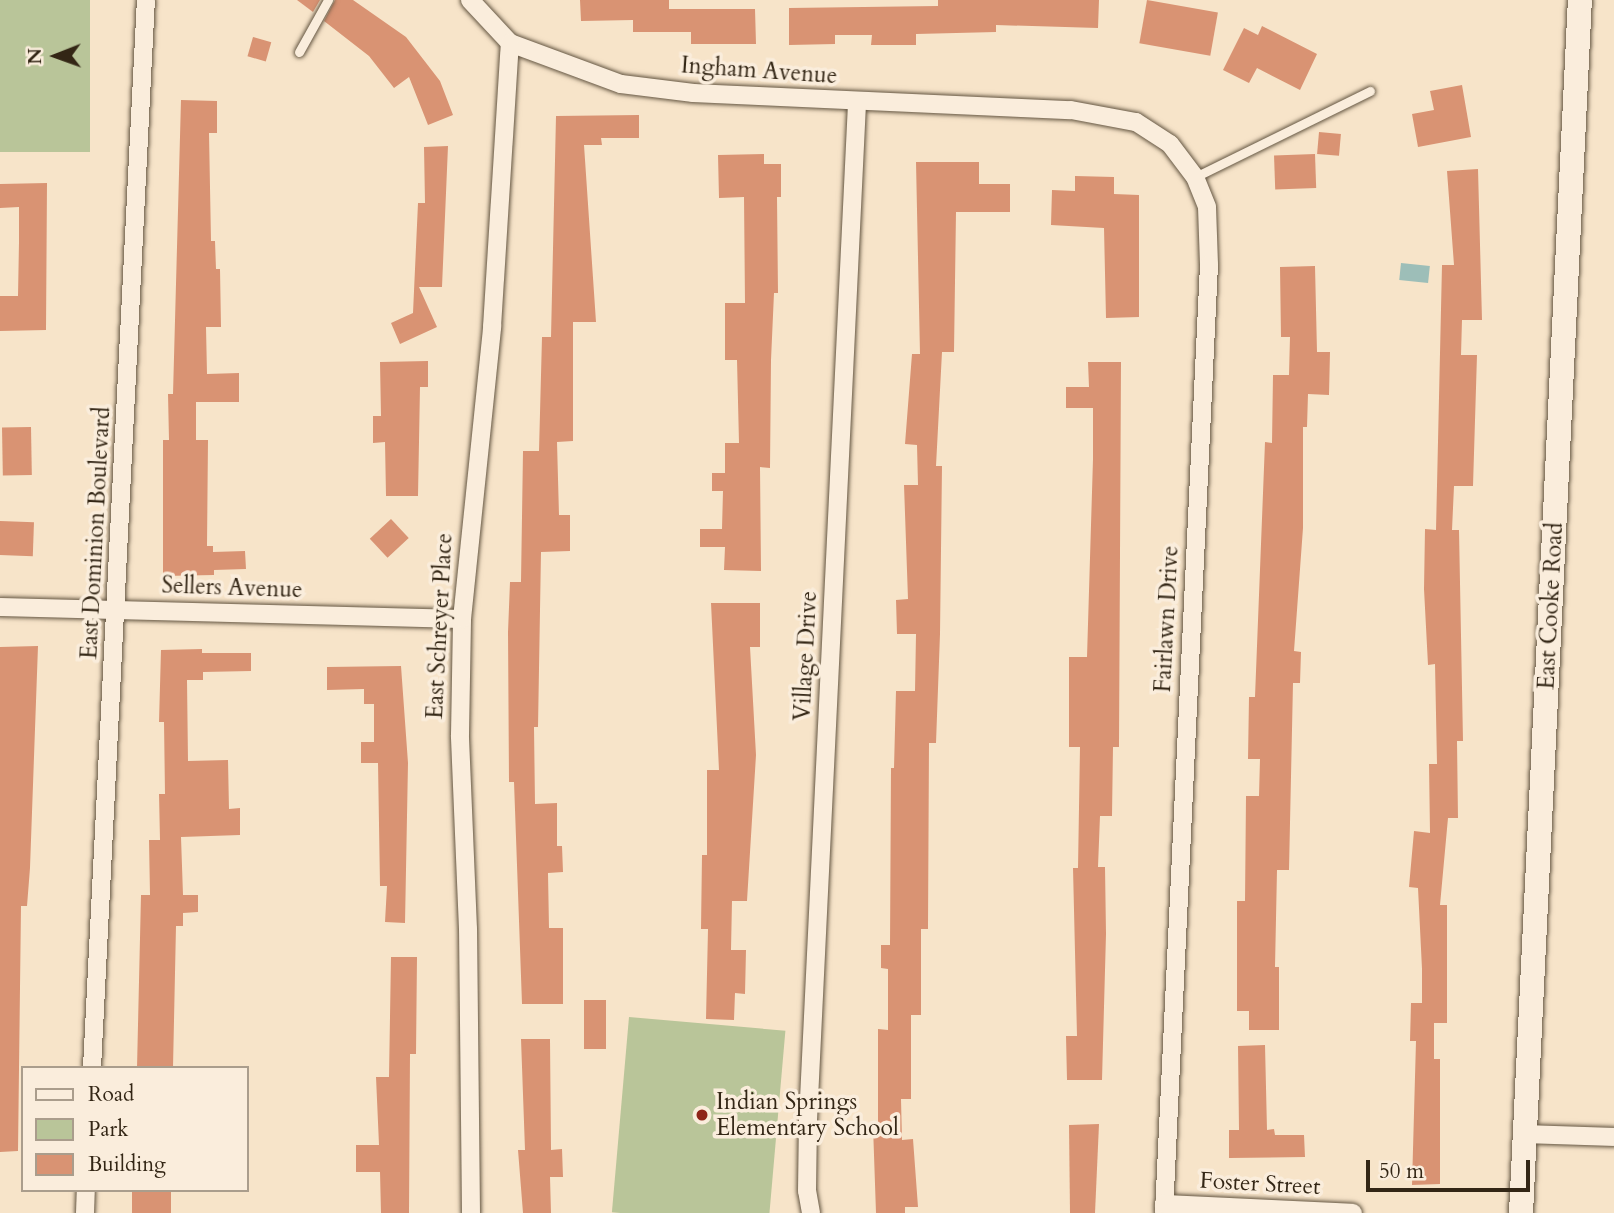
<!DOCTYPE html>
<style>
body{margin:0}
#map{position:relative;width:1614px;height:1213px;overflow:hidden;background:#f7e4c9;font-family:Cardo,serif}
div>[style]{position:absolute}
.green>*{inset:0;background:#b9c599;transform-origin:0 0}
.water>*{inset:0;background:#9dbeb8;transform-origin:0 0}
.building>*{inset:0;background:#d99373;transform-origin:0 0}
.roads{filter:drop-shadow(0 0 2px #645642) drop-shadow(0 0 2px #645642)}
.service>*{height:9px;margin:-4.5px;padding:0 4.5px;transform-origin:4.5px;border-radius:4.5px;background:#faeddc}
.minor>*{height:18px;margin:-9px;padding:0 9px;transform-origin:9px;border-radius:9px;background:#faeddc}
.secondary>*{height:24px;margin:-12px;padding:0 12px;transform-origin:12px;border-radius:12px;background:#faeddc}
.dots>*{width:19px;height:19px;translate:-50% -50%;box-sizing:border-box;border:4px solid #faeddc;border-radius:50%}
span{translate:-50% -50%;white-space:nowrap;text-align:center;line-height:1.15;-webkit-text-stroke:7px #faeddc;paint-order:stroke}
.street-label{font-size:23px;color:#332615}
.poi-label{font-size:23px;color:#332615}
.left{translate:0 -50%;text-align:left}
.legend{position:absolute;left:21px;top:1066px;width:228px;height:126px;box-sizing:border-box;background:#faeddc;border:2px solid #aa9d8c;margin:0;padding:9px 12px;list-style:none;font-size:21px;color:#332615}
.legend li{display:flex;align-items:center;gap:14px;height:35px}
.legend b{width:35px;border:2px solid #aa9d8c}
.north{position:absolute;left:21px;top:21px;width:70px;height:70px;-webkit-text-stroke:5px #faeddc;paint-order:stroke;rotate:269deg;font-size:19px;font-weight:700;line-height:28px;text-align:center;color:#332615}
.north::after{content:'';display:block;margin:auto;width:24px;height:32px;background:#332615;clip-path:polygon(50% 0,100% 100%,50% 72%,0 100%)}
.scale{position:absolute;left:1366px;top:1160px;width:164px;height:32px;box-sizing:border-box;border:4px solid #332615;border-top:0;padding-left:9px;font-size:21px;line-height:24px;white-space:nowrap;color:#332615;-webkit-text-stroke:5px #faeddc;paint-order:stroke}
</style>
<div id="map">
<div class="green">
<i style="left:0;top:0;width:90px;height:152px"></i>
<i style="left:629px;top:1017px;width:157px;height:196px;rotate:5deg"></i>
</div>
<div class="water">
<i style="left:1401px;top:263px;width:29px;height:17px;rotate:6deg"></i>
</div>
<div class="building">
<i style="clip-path:polygon(297px 0,320px 0,313px 12px)"></i>
<i style="clip-path:polygon(335px 0,353px 0,406px 37px,440px 81px,453px 115px,428px 125px,409px 77px,394px 88px,369px 56px,324px 21px)"></i>
<i style="clip-path:polygon(580px 0,669px 0,669px 9px,755px 9px,756px 44px,691px 44px,691px 32px,633px 32px,633px 20px,581px 21px)"></i>
<i style="clip-path:polygon(938px 0,1099px 0,1098px 28px,996px 25px,996px 32px,916px 34px,916px 45px,871px 45px,872px 35px,835px 35px,835px 44px,789px 45px,789px 8px,938px 6px)"></i>
<i style="left:1147px;top:0;width:72px;height:44px;rotate:10deg"></i>
<i style="clip-path:polygon(1262px 26px,1317px 54px,1300px 90px,1257px 68px,1249px 83px,1223px 70px,1244px 28px,1258px 35px)"></i>
<i style="left:253px;top:37px;width:19px;height:20px;rotate:16deg"></i>
<i style="clip-path:polygon(1462px 85px,1471px 137px,1418px 147px,1412px 114px,1434px 110px,1430px 91px)"></i>
<i style="clip-path:polygon(181px 100px,217px 101px,217px 133px,209px 133px,211px 241px,215px 241px,216px 269px,220px 269px,221px 327px,206px 327px,207px 374px,239px 373px,239px 402px,196px 402px,196px 440px,208px 440px,207px 546px,213px 546px,213px 552px,245px 551px,246px 569px,214px 570px,214px 575px,163px 576px,163px 440px,169px 440px,168px 394px,173px 394px)"></i>
<i style="clip-path:polygon(639px 115px,639px 138px,601px 138px,602px 145px,584px 145px,596px 322px,573px 322px,573px 441px,557px 442px,559px 515px,570px 515px,570px 551px,541px 552px,538px 727px,534px 727px,535px 804px,557px 803px,557px 846px,562px 846px,563px 872px,548px 873px,549px 928px,563px 928px,563px 1004px,522px 1004px,514px 782px,509px 782px,508px 632px,510px 582px,521px 582px,523px 451px,539px 451px,542px 337px,551px 337px,556px 116px)"></i>
<i style="left:1319px;top:132px;width:22px;height:22px;rotate:5deg"></i>
<i style="clip-path:polygon(448px 146px,442px 287px,419px 287px,437px 327px,400px 344px,391px 323px,413px 313px,418px 203px,425px 203px,424px 147px)"></i>
<i style="clip-path:polygon(764px 154px,764px 164px,781px 164px,781px 197px,777px 197px,778px 293px,774px 293px,771px 360px,770px 468px,760px 467px,761px 571px,724px 570px,725px 547px,700px 547px,700px 529px,722px 529px,723px 491px,712px 491px,712px 473px,725px 473px,725px 443px,739px 443px,737px 360px,725px 360px,725px 303px,745px 303px,744px 197px,719px 198px,718px 155px)"></i>
<i style="left:1315px;top:154px;width:34px;height:41px;rotate:88deg"></i>
<i style="clip-path:polygon(916px 162px,979px 162px,979px 184px,1010px 184px,1010px 212px,956px 212px,954px 352px,942px 352px,936px 466px,942px 466px,940px 634px,936px 743px,929px 743px,928px 929px,921px 929px,921px 1015px,911px 1015px,911px 1099px,901px 1099px,902px 1140px,913px 1139px,918px 1207px,905px 1207px,905px 1213px,876px 1213px,873px 1126px,878px 1126px,878px 1029px,888px 1030px,888px 969px,881px 968px,881px 945px,890px 945px,891px 768px,894px 768px,896px 691px,915px 691px,916px 634px,897px 634px,896px 600px,908px 599px,904px 485px,918px 485px,917px 445px,905px 444px,912px 354px,920px 354px)"></i>
<i style="clip-path:polygon(1478px 169px,1482px 320px,1462px 320px,1461px 355px,1477px 355px,1473px 486px,1454px 486px,1452px 530px,1459px 530px,1463px 741px,1457px 741px,1458px 818px,1448px 818px,1440px 905px,1447px 905px,1447px 1023px,1434px 1023px,1434px 1059px,1440px 1059px,1440px 1184px,1412px 1185px,1416px 1041px,1410px 1041px,1411px 1003px,1422px 1003px,1422px 969px,1418px 888px,1409px 887px,1414px 831px,1430px 833px,1429px 764px,1437px 764px,1435px 664px,1428px 665px,1424px 589px,1425px 529px,1436px 530px,1442px 265px,1454px 265px,1447px 171px)"></i>
<i style="clip-path:polygon(1075px 176px,1114px 177px,1114px 194px,1139px 195px,1139px 317px,1106px 318px,1104px 228px,1051px 225px,1052px 190px,1075px 191px)"></i>
<i style="clip-path:polygon(47px 183px,46px 330px,0 331px,0 296px,18px 296px,19px 242px,19px 207px,0 208px,0 184px)"></i>
<i style="clip-path:polygon(1315px 266px,1317px 352px,1330px 352px,1329px 395px,1308px 394px,1307px 427px,1303px 427px,1303px 528px,1294px 651px,1301px 652px,1300px 683px,1293px 683px,1289px 870px,1277px 870px,1275px 967px,1279px 967px,1279px 1030px,1249px 1030px,1249px 1011px,1237px 1011px,1237px 901px,1245px 901px,1246px 796px,1259px 796px,1260px 759px,1248px 759px,1249px 697px,1255px 697px,1265px 442px,1272px 443px,1273px 375px,1289px 375px,1290px 337px,1281px 337px,1280px 267px)"></i>
<i style="clip-path:polygon(428px 361px,428px 387px,420px 387px,418px 496px,386px 496px,385px 442px,373px 443px,373px 416px,381px 416px,380px 362px)"></i>
<i style="clip-path:polygon(1088px 362px,1121px 362px,1119px 747px,1113px 747px,1112px 816px,1100px 816px,1098px 867px,1105px 867px,1106px 934px,1102px 1080px,1067px 1080px,1066px 1036px,1077px 1036px,1073px 868px,1078px 868px,1080px 747px,1069px 747px,1069px 657px,1087px 657px,1093px 459px,1093px 408px,1066px 408px,1066px 387px,1089px 387px)"></i>
<i style="left:31px;top:427px;width:48px;height:29px;rotate:89deg"></i>
<i style="left:391px;top:519px;width:26px;height:29px;rotate:47deg"></i>
<i style="left:0;top:521px;width:34px;height:34px;rotate:2deg"></i>
<i style="clip-path:polygon(711px 603px,760px 603px,760px 647px,750px 647px,756px 755px,747px 901px,732px 901px,731px 950px,746px 950px,745px 994px,735px 993px,734px 1020px,706px 1019px,708px 929px,701px 929px,702px 855px,707px 855px,707px 770px,719px 770px)"></i>
<i style="clip-path:polygon(38px 646px,30px 868px,27px 906px,21px 906px,18px 1151px,0 1152px,0 647px)"></i>
<i style="clip-path:polygon(202px 649px,202px 653px,251px 653px,251px 671px,203px 672px,203px 680px,187px 680px,188px 761px,228px 760px,229px 809px,240px 808px,240px 835px,181px 837px,183px 895px,198px 895px,198px 912px,183px 913px,183px 926px,176px 926px,173px 1068px,137px 1068px,141px 895px,150px 895px,149px 840px,160px 840px,159px 794px,165px 794px,164px 722px,159px 722px,161px 650px)"></i>
<i style="clip-path:polygon(401px 666px,408px 763px,405px 923px,385px 922px,387px 886px,380px 886px,378px 763px,361px 763px,361px 742px,374px 742px,374px 704px,364px 704px,364px 689px,327px 690px,327px 667px)"></i>
<i style="clip-path:polygon(391px 957px,417px 957px,416px 1054px,410px 1054px,409px 1213px,381px 1213px,380px 1172px,356px 1172px,356px 1145px,379px 1145px,376px 1077px,389px 1077px)"></i>
<i style="left:584px;top:1000px;width:22px;height:49px"></i>
<i style="clip-path:polygon(521px 1039px,550px 1039px,551px 1150px,562px 1149px,563px 1177px,550px 1177px,551px 1213px,523px 1213px,518px 1150px,525px 1150px)"></i>
<i style="clip-path:polygon(1265px 1045px,1267px 1130px,1274px 1129px,1275px 1135px,1304px 1135px,1305px 1157px,1229px 1158px,1229px 1130px,1239px 1130px,1238px 1046px)"></i>
<i style="clip-path:polygon(1099px 1124px,1095px 1213px,1070px 1213px,1069px 1125px)"></i>
<i style="left:132px;top:1190px;width:39px;height:23px"></i>
</div>
<div class="roads">
<div class="service">
<i style="left:299px;top:52px;width:60px;rotate:-60.9deg"></i>
<i style="left:1195px;top:177px;width:195px;rotate:-26.2deg"></i>
</div>
<div class="minor">
<i style="left:470px;top:0;width:59px;rotate:47.1deg"></i>
<i style="left:510px;top:43px;width:118px;rotate:20.3deg"></i>
<i style="left:621px;top:84px;width:73px;rotate:7.1deg"></i>
<i style="left:693px;top:93px;width:378px;rotate:2.6deg"></i>
<i style="left:1071px;top:110px;width:66px;rotate:10.5deg"></i>
<i style="left:1136px;top:122px;width:40px;rotate:32.9deg"></i>
<i style="left:1170px;top:144px;width:41px;rotate:52.9deg"></i>
<i style="left:1195px;top:177px;width:32px;rotate:68deg"></i>
<i style="left:1207px;top:207px;width:58px;rotate:88deg"></i>
<i style="left:1209px;top:265px;width:949px;rotate:92.72deg"></i>
<i style="left:0;top:607px;width:462px;rotate:1.5deg"></i>
<i style="left:92px;top:1068px;width:1069px;rotate:-87.11deg"></i>
<i style="left:1525px;top:1134px;width:89px;rotate:1.9deg"></i>
<i style="left:1164px;top:1204px;width:189px;rotate:2.7deg"></i>
<i style="left:85px;top:1213px;width:23px;rotate:-88deg"></i>
<i style="left:471px;top:1213px;width:284px;rotate:-90.6deg"></i>
<i style="left:468px;top:929px;width:194px;rotate:-92.4deg"></i>
<i style="left:460px;top:735px;width:116px;rotate:-89deg"></i>
<i style="left:462px;top:619px;width:294px;rotate:-84.1deg"></i>
<i style="left:492px;top:327px;width:285px;rotate:-86.4deg"></i>
<i style="left:811px;top:1213px;width:22px;rotate:-100deg"></i>
<i style="left:807px;top:1191px;width:71px;rotate:-89.2deg"></i>
<i style="left:808px;top:1120px;width:1019px;rotate:-87.24deg"></i>
</div>
<div class="secondary">
<i style="left:1521px;top:1213px;width:1214px;rotate:-87.22deg"></i>
</div>
</div>
<div class="dots">
<i style="left:702px;top:1115px;background:#8f2418"></i>
</div>
<div class="street-label">
<span style="left:759px;top:71px;rotate:4deg">Ingham Avenue</span>
<span style="left:96px;top:533px;rotate:-87deg">East Dominion Boulevard</span>
<span style="left:232px;top:588px;rotate:2deg">Sellers Avenue</span>
<span style="left:1551px;top:606px;rotate:-87deg">East Cooke Road</span>
<span style="left:1167px;top:619px;rotate:-87deg">Fairlawn Drive</span>
<span style="left:440px;top:626px;rotate:-87deg">East Schreyer Place</span>
<span style="left:806px;top:656px;rotate:-87deg">Village Drive</span>
<span style="left:1260px;top:1184px;rotate:3deg">Foster Street</span>
</div>
<div class="poi-label">
<span class="left" style="left:716px;top:1115px">Indian Springs<br>Elementary School</span>
</div>
<ul class="legend">
<li><b style="height:9px;background:#faeddc"></b>Road</li>
<li><b style="height:19px;background:#b9c599"></b>Park</li>
<li><b style="height:19px;background:#d99373"></b>Building</li>
</ul>
<div class="north">N</div>
<div class="scale">50 m</div>
</div>
